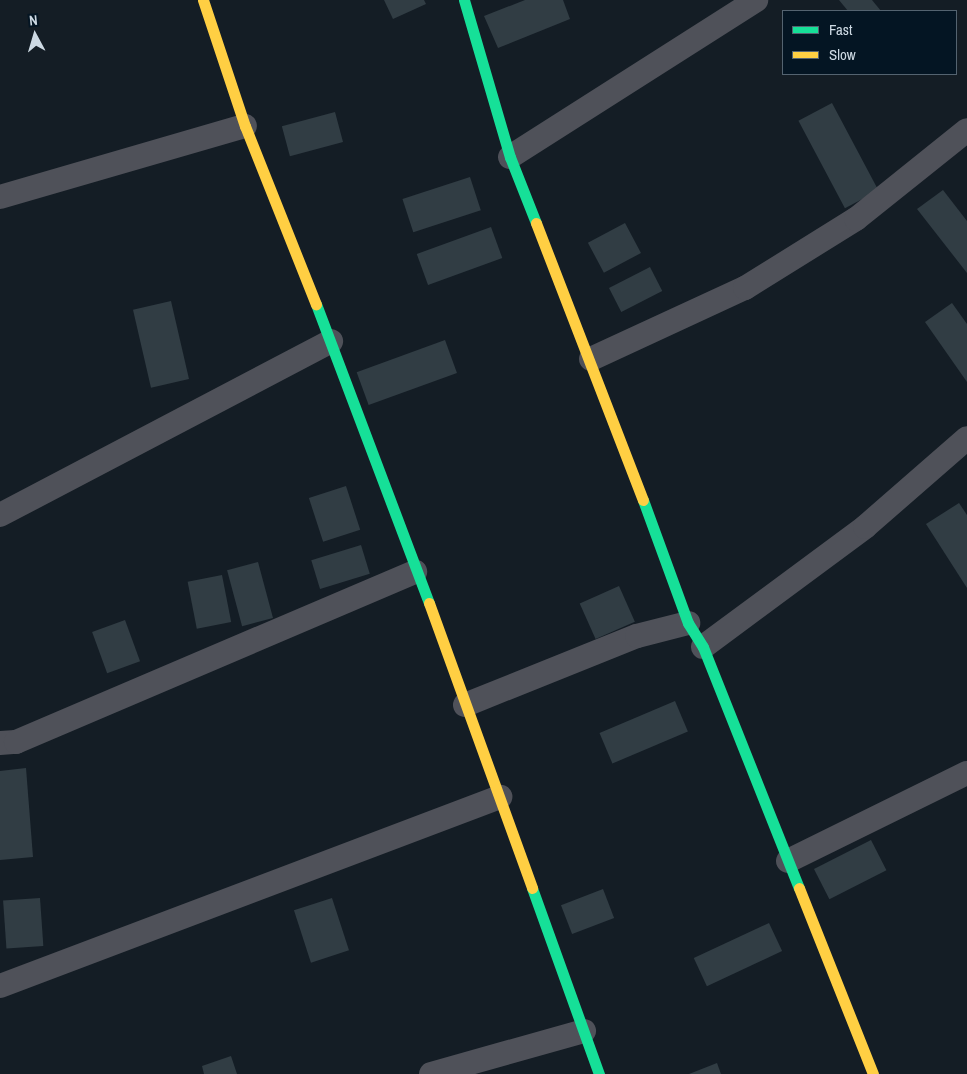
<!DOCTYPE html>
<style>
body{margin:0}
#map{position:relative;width:967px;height:1074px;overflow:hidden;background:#141d25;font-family:"Archivo Narrow",sans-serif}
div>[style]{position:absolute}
.building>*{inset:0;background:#313d44;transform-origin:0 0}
.street>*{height:24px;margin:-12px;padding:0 12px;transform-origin:12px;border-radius:12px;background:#4f5159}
.fast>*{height:11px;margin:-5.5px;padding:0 5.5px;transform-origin:5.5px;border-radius:5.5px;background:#16e098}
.slow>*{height:11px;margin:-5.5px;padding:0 5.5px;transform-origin:5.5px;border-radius:5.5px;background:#ffcf43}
span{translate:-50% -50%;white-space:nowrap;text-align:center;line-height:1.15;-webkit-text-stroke:4.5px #041523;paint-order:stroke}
.legend{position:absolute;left:782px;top:10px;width:175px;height:65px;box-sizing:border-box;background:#041523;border:1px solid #546370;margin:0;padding:6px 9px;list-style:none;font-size:15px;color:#cdd9e3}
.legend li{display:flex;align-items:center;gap:10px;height:25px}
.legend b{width:25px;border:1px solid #546370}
.north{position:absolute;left:10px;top:10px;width:50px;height:50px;-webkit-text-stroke:4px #041523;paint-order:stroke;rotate:354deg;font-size:14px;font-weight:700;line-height:20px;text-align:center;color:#cdd9e3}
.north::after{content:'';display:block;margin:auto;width:18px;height:22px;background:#cdd9e3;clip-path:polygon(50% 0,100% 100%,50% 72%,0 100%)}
</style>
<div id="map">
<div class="building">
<i style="clip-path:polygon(384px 0,424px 0,426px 4px,393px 19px)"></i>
<i style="clip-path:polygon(525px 0,563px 0,570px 19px,498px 48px,484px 16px)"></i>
<i style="clip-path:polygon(839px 0,872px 0,881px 11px,848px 11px)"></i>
<i style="left:832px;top:103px;width:99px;height:38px;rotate:62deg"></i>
<i style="left:335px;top:112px;width:31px;height:55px;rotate:75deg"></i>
<i style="left:470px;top:177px;width:35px;height:71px;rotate:72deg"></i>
<i style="clip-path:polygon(943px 190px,967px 221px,967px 273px,917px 209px)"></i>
<i style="left:625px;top:223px;width:34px;height:42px;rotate:62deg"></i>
<i style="left:491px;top:227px;width:33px;height:79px;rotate:70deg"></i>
<i style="left:650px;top:267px;width:27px;height:46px;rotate:63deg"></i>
<i style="left:171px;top:301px;width:80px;height:39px;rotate:77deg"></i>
<i style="clip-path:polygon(952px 303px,967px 324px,967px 382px,925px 322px)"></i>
<i style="left:445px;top:340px;width:35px;height:94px;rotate:70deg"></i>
<i style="left:346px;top:486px;width:46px;height:39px;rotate:72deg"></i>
<i style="clip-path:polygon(959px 503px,967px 515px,967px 588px,926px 524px)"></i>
<i style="left:361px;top:545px;width:30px;height:52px;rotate:73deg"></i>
<i style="left:258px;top:562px;width:58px;height:32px;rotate:75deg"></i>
<i style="left:222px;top:575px;width:48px;height:35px;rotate:79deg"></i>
<i style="left:619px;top:586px;width:39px;height:43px;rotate:66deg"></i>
<i style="left:125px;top:620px;width:44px;height:35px;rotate:70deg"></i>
<i style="left:675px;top:701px;width:33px;height:82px;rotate:67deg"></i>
<i style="clip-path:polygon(26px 768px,33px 857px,0 860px,0 771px)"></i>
<i style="left:871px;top:840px;width:34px;height:64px;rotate:63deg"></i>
<i style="left:603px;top:889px;width:31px;height:45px;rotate:69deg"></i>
<i style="left:40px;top:898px;width:48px;height:37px;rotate:86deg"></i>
<i style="left:332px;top:898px;width:55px;height:40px;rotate:72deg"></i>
<i style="left:769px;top:923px;width:31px;height:83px;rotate:65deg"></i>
<i style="clip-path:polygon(231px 1056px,237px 1074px,204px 1074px,202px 1066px)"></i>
<i style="clip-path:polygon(717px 1063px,721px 1074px,689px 1074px)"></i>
</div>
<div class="street">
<i style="left:510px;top:157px;width:292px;rotate:-32.5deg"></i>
<i style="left:0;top:197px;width:255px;rotate:-16.2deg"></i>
<i style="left:591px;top:359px;width:170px;rotate:-24.8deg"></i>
<i style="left:745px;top:288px;width:131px;rotate:-31.9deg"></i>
<i style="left:856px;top:219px;width:142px;rotate:-38.7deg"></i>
<i style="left:0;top:515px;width:374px;rotate:-27.7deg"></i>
<i style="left:703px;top:647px;width:202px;rotate:-36.5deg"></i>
<i style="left:865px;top:527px;width:135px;rotate:-41.1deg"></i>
<i style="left:465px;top:705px;width:185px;rotate:-21.9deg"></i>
<i style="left:637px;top:636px;width:53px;rotate:-14.3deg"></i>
<i style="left:0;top:743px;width:16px;rotate:-4deg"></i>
<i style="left:16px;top:742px;width:434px;rotate:-23.1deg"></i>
<i style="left:788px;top:861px;width:199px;rotate:-26.2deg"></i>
<i style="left:0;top:986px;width:535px;rotate:-20.71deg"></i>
<i style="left:431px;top:1074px;width:159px;rotate:-15.7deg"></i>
</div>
<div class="fast">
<i style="left:464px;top:0;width:164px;rotate:73.7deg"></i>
<i style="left:510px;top:157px;width:71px;rotate:68.5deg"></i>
<i style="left:316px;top:304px;width:320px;rotate:69.3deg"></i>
<i style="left:643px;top:500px;width:131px;rotate:69.9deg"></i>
<i style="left:688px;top:623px;width:28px;rotate:58deg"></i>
<i style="left:703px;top:647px;width:259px;rotate:68.3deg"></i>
<i style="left:532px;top:888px;width:198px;rotate:70.2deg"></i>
</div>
<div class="slow">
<i style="left:203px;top:0;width:133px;rotate:71.6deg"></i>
<i style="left:245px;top:126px;width:192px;rotate:68.3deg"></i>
<i style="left:536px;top:223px;width:297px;rotate:68.9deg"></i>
<i style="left:429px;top:603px;width:303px;rotate:70.1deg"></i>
<i style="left:799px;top:888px;width:200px;rotate:68.3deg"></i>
</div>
<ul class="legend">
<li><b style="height:6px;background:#16e098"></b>Fast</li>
<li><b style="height:6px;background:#ffcf43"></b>Slow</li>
</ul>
<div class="north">N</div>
</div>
